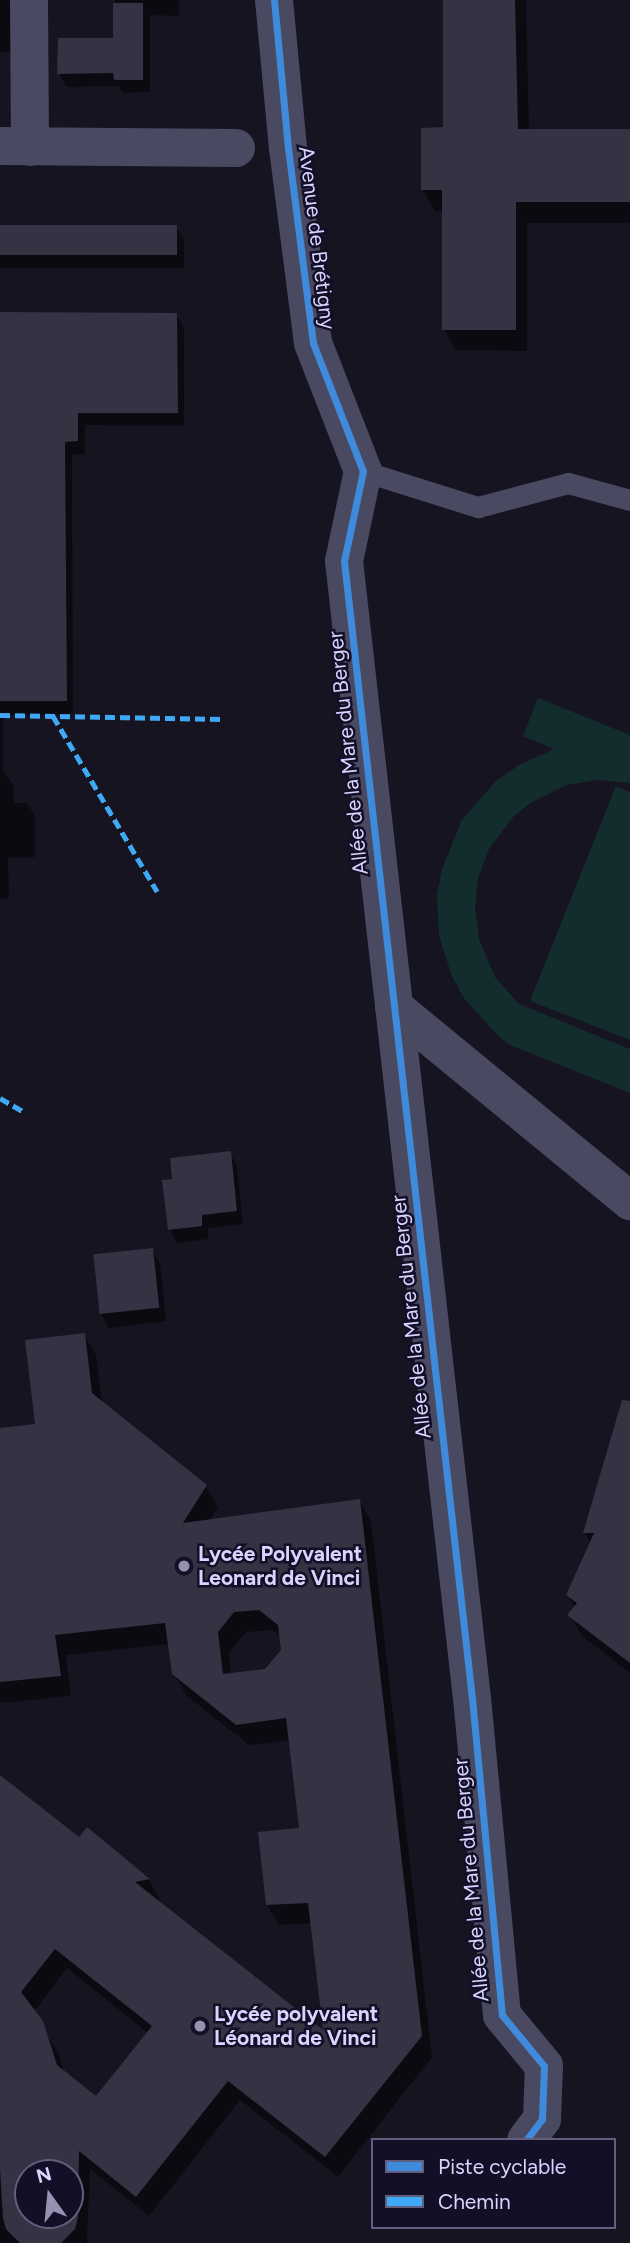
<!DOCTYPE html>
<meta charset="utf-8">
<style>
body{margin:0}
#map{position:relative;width:630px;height:2243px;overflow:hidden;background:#161421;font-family:Figtree,sans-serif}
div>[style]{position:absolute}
.green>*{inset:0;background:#132c2d}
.shadow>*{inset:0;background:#0007;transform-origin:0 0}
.building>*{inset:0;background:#343243;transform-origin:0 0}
.lane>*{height:21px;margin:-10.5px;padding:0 10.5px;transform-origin:10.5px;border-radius:10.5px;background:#4a4962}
.street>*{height:38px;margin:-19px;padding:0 19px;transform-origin:19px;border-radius:19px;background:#4a4962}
.quiet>*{height:5px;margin-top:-2.5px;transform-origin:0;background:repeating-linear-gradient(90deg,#3fa9f5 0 10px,transparent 0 15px)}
.cycleway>*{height:7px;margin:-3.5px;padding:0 3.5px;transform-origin:3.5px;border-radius:3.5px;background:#408adc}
.dots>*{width:19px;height:19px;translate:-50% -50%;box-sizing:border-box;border:4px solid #130f26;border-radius:50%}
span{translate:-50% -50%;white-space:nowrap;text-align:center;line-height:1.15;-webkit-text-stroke:5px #130f26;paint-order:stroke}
.street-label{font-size:21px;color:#d9d4ff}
.poi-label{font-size:21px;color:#d9d4ff;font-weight:700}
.left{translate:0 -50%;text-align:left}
.legend{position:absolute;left:371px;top:2138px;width:245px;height:91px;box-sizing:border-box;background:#130f26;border:2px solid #625e7d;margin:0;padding:9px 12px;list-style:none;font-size:21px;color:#d9d4ff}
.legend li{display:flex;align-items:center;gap:14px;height:35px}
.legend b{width:35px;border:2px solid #625e7d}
.north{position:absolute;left:14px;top:2159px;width:70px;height:70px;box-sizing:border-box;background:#130f26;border:2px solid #625e7d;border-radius:50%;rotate:345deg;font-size:19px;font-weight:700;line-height:28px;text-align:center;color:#d9d4ff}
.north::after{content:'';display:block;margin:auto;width:24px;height:32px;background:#9591b1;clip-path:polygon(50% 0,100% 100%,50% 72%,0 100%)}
</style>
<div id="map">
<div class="green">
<i style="clip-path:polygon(538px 698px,630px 735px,630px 783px,597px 780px,567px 785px,530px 803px,514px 816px,489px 849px,478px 878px,475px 908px,479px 939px,495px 977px,519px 1004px,630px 1049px,630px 1093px,510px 1045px,499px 1037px,463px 997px,451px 974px,439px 935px,437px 896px,442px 869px,462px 820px,497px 780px,519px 765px,554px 749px,523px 736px)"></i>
<i style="clip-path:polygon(616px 786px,630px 792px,630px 1040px,530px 1001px)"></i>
</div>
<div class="shadow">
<i style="left:0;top:0;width:14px;height:52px"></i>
<i style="clip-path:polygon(115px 0,179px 0,179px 16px,150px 15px,150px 92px,123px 93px,119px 86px,67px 87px,59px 74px,115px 40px)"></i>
<i style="clip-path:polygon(444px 0,526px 0,529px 131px,630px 131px,630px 223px,527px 223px,527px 351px,456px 350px,444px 329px,444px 211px,435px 211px,423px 190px,445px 129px)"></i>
<i style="clip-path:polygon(0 227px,176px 227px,184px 240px,184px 268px,0 268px)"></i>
<i style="clip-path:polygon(0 314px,176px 315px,184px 328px,184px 426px,85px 425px,85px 454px,72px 455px,73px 714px,3px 715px,3px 771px,13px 784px,14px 803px,27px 803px,35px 816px,35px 857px,8px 858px,9px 898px,0 899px)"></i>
<i style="clip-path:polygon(230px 1153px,237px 1166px,243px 1224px,208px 1228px,208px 1239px,177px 1243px,170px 1230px,174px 1181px)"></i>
<i style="clip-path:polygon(152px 1250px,160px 1263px,166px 1321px,109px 1328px,101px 1314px)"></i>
<i style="clip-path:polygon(evenodd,84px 1335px,96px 1355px,102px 1403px,206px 1487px,218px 1507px,209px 1522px,359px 1501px,371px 1521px,432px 2057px,338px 2177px,240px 2100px,149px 2216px,90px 2169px,87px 2243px,0 2243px,0 1777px,79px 1840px,87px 1829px,149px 1880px,160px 1900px,156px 1900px,325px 2034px,312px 1923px,279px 1925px,267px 1905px,301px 1830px,291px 1740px,249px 1745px,186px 1695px,174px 1674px,170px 1644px,66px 1655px,71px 1696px,2px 1703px,0 1700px,0 1430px,37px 1426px,84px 1335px,272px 1630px,281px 1637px,283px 1650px,266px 1671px,231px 1675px,229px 1653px,246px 1632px,272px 1630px,84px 1335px,67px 1968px,148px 2033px,97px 2099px,64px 2072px,59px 2054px,33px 2013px,67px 1968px,84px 1335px,28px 2173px,70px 2173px,70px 2215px,28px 2215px,28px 2173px)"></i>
<i style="clip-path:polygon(630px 1403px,630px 1673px,582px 1636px,570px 1615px,575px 1608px,568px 1595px,591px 1544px,585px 1533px)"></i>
</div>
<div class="building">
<i style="clip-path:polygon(443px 0,515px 0,518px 129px,630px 129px,630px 202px,516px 202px,516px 330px,442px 330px,442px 190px,421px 190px,421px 128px,443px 127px)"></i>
<i style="clip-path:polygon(113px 3px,143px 3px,143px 80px,114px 80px,113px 73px,57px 74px,58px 38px,113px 38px)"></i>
<i style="left:0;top:225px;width:177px;height:30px"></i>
<i style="clip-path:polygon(0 312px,177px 313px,178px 413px,78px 413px,78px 441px,65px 442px,67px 701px,0 701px)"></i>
<i style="clip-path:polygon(231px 1151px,237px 1211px,202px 1215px,202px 1226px,168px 1230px,162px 1180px,172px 1179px,170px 1158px)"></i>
<i style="left:153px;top:1248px;width:60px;height:60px;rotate:84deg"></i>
<i style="clip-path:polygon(evenodd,85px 1333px,92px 1393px,207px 1485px,183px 1523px,360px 1499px,422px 2036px,325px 2157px,228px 2081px,136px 2197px,79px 2151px,78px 2217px,75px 2229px,61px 2243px,20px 2243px,6px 2229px,3px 2218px,0 2168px,0 1775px,79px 1837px,87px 1827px,150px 1879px,135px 1882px,323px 2030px,308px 1903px,266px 1905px,258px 1832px,299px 1828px,286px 1718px,236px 1725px,172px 1674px,165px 1623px,55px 1635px,61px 1676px,0 1682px,0 1428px,35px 1424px,25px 1340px,85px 1333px,259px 1610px,278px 1625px,281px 1650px,265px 1669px,223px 1674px,218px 1632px,234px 1612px,259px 1610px,85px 1333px,55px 1949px,152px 2026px,96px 2096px,57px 2065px,43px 2021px,21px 1992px,55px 1949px,85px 1333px,28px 2173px,70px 2173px,70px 2215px,28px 2215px,28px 2173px)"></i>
<i style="clip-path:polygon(622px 1400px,630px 1401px,630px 1663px,567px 1615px,577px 1603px,566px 1595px,594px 1533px,583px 1533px)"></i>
</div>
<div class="lane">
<i style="left:363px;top:471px;width:121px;rotate:17.4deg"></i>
<i style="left:478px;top:507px;width:93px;rotate:-14.9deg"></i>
<i style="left:568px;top:483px;width:64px;rotate:15.3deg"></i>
</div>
<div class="street">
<i style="left:29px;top:0;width:147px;rotate:89.6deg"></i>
<i style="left:274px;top:0;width:149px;rotate:84.6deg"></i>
<i style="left:288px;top:148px;width:197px;rotate:82.7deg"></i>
<i style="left:313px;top:343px;width:137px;rotate:68.7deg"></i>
<i style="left:363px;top:471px;width:92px;rotate:101.9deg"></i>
<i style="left:344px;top:561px;width:1144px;rotate:83.58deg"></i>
<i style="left:472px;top:1698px;width:318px;rotate:84.6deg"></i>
<i style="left:502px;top:2015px;width:66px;rotate:50.5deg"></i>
<i style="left:544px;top:2066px;width:53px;rotate:92.2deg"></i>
<i style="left:542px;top:2119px;width:26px;rotate:127deg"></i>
<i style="left:0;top:146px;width:236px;rotate:0.5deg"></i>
<i style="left:394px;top:1007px;width:306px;rotate:39.4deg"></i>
</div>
<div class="quiet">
<i style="left:0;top:715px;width:223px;rotate:1deg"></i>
<i style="left:53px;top:716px;width:204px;rotate:59.3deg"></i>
<i style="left:0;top:1098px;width:28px;rotate:30deg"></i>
</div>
<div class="cycleway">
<i style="left:274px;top:0;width:149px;rotate:84.6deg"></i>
<i style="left:288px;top:148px;width:197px;rotate:82.7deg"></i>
<i style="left:313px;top:343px;width:137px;rotate:68.7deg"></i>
<i style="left:363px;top:471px;width:92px;rotate:101.9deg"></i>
<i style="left:344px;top:561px;width:1144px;rotate:83.58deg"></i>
<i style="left:472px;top:1698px;width:318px;rotate:84.6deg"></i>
<i style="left:502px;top:2015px;width:66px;rotate:50.5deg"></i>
<i style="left:544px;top:2066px;width:53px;rotate:92.2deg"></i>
<i style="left:542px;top:2119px;width:26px;rotate:127deg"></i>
</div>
<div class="dots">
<i style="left:184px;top:1566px;background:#9591b1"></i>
<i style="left:200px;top:2026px;background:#9591b1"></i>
</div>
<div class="street-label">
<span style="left:317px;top:238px;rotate:83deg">Avenue de Brétigny</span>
<span style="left:348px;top:753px;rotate:-96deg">Allée de la Mare du Berger</span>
<span style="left:411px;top:1317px;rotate:-96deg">Allée de la Mare du Berger</span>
<span style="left:471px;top:1880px;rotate:-95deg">Allée de la Mare du Berger</span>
</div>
<div class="poi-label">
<span class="left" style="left:198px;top:1566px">Lycée Polyvalent<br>Leonard de Vinci</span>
<span class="left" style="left:214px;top:2026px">Lycée polyvalent<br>Léonard de Vinci</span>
</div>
<ul class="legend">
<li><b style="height:9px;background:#408adc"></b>Piste cyclable</li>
<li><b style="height:9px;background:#3fa9f5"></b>Chemin</li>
</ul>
<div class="north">N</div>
</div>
